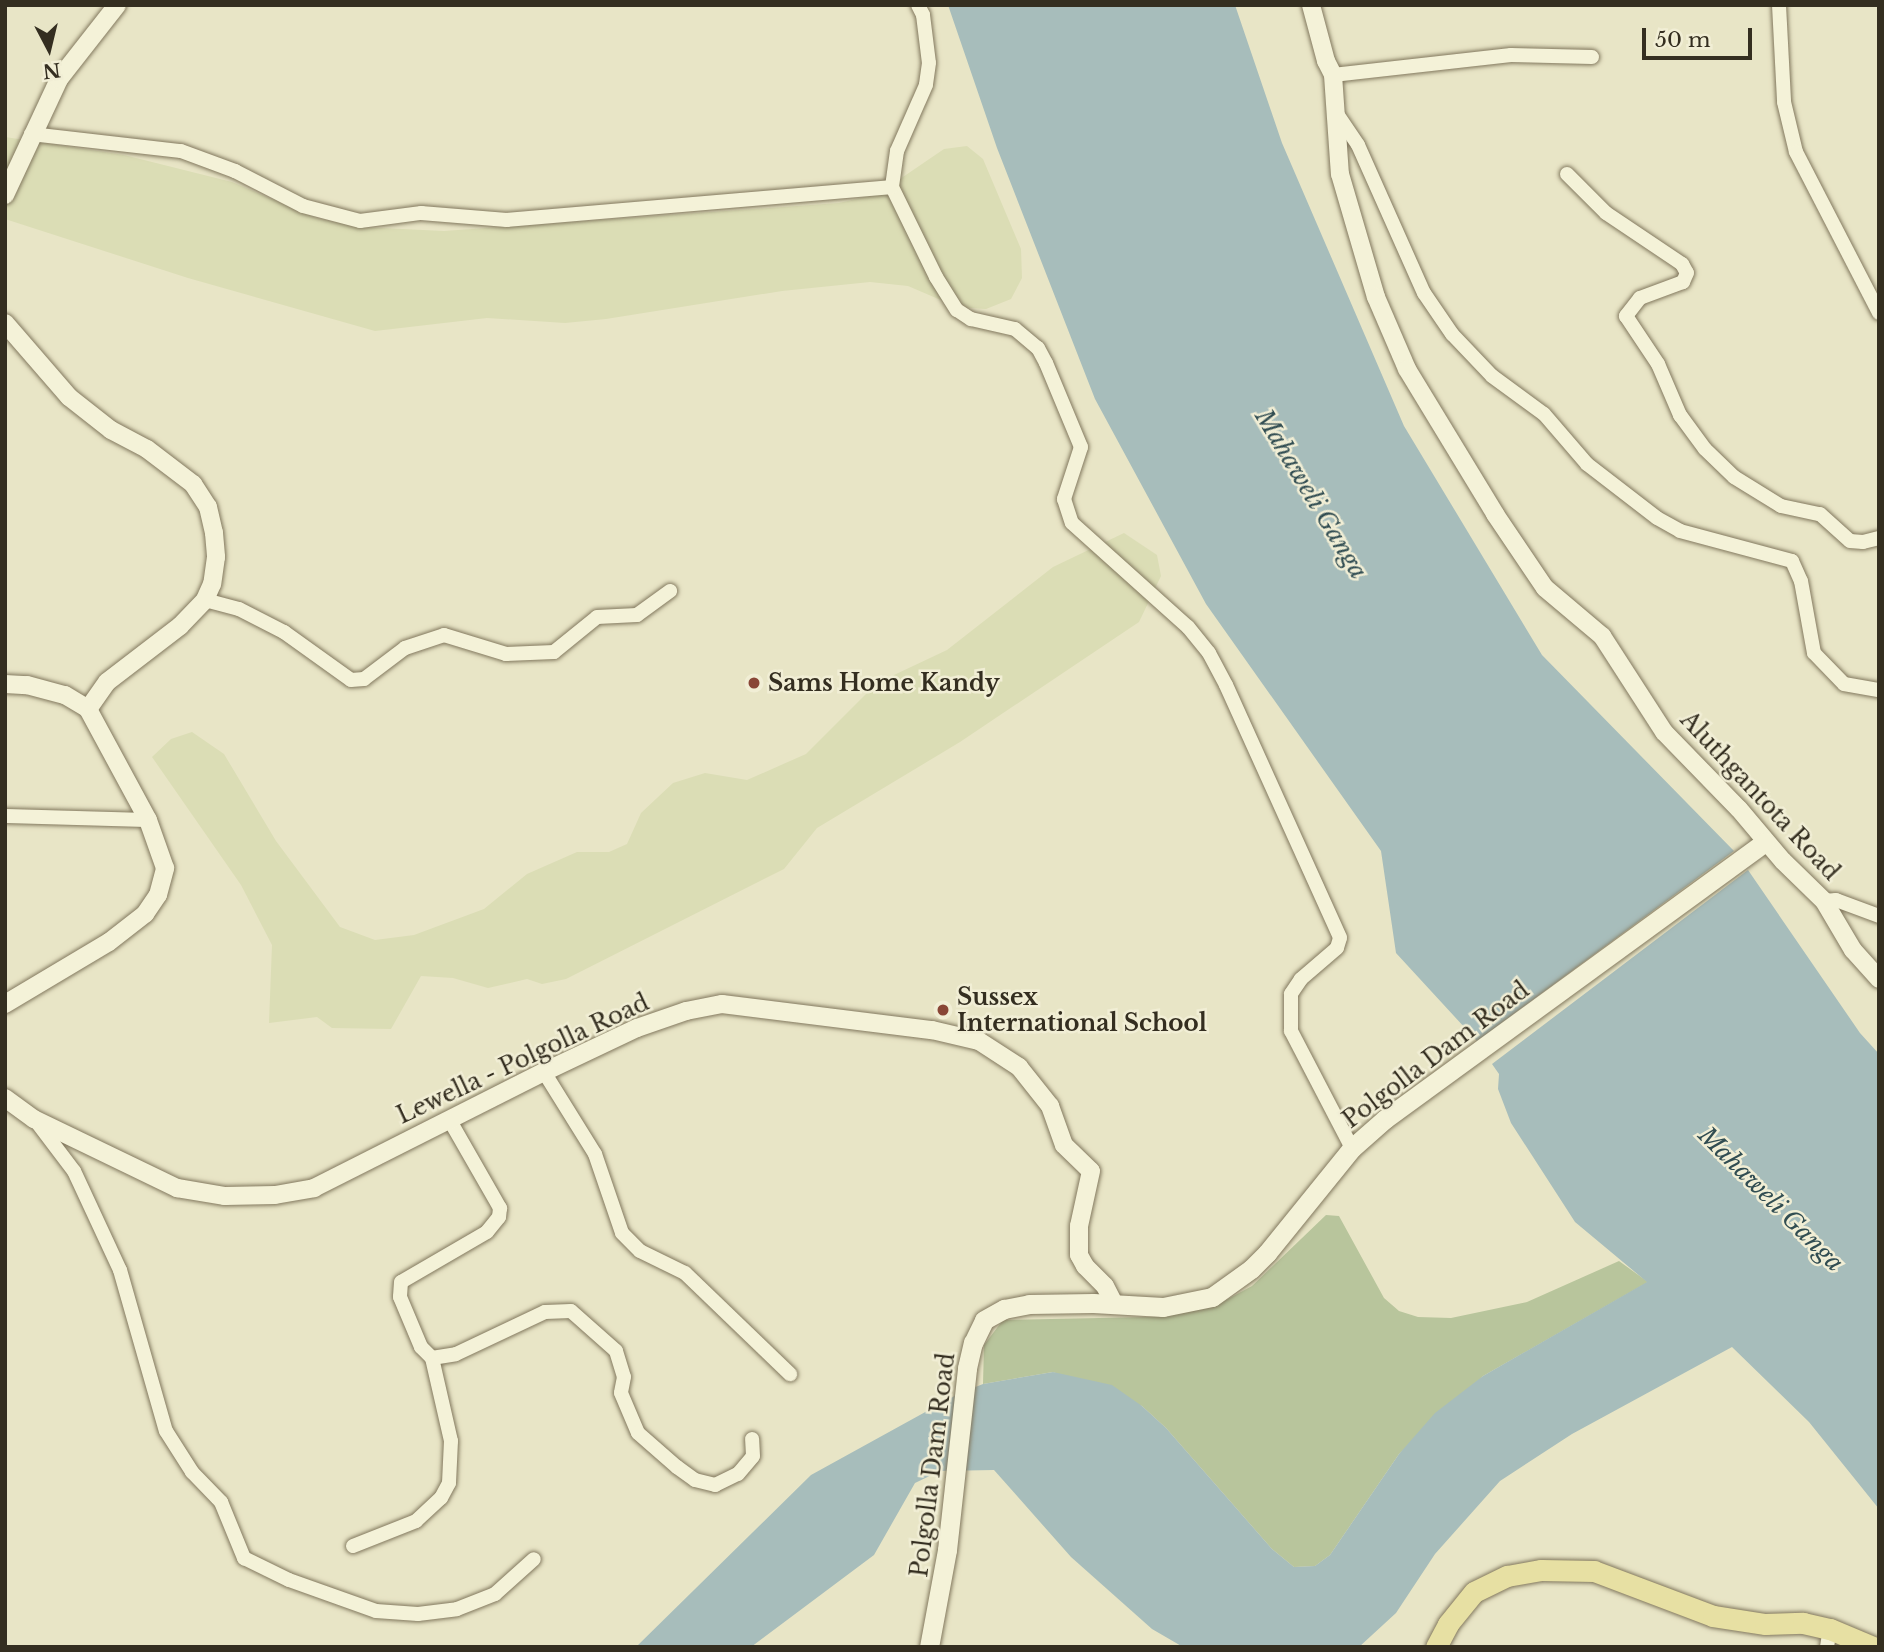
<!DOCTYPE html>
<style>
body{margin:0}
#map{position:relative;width:1884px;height:1652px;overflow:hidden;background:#e8e5c6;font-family:"Libre Baskerville",serif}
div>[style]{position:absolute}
.farmland>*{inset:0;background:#dbddb5}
.green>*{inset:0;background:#b8c59c}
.water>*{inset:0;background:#a7bdbb}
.roads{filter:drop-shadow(0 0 2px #82785e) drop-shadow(0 0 2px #82785e)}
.minor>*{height:14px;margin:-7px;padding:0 7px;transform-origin:7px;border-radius:7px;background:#f4f2d8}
.tertiary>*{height:18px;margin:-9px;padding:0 9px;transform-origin:9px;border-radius:9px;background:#f4f2d8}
.secondary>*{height:19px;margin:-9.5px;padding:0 9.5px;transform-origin:9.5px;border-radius:9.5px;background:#f4f2d8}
.primary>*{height:21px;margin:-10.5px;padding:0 10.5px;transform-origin:10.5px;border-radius:10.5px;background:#e7e0a3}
.dots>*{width:19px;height:19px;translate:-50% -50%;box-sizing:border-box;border:4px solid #f1eed5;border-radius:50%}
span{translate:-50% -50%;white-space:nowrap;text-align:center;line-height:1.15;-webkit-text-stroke:5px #f1eed5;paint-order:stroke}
.poi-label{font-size:23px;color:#342e20;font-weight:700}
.left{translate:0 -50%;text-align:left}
.street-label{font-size:23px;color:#342e20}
.water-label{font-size:24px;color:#314d52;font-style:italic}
.frame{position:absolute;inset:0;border:7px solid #342e20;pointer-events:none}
.north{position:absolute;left:14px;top:14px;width:70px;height:70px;-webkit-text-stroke:5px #f1eed5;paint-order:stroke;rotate:173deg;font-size:19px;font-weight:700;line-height:28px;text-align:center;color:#342e20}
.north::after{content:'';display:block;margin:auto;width:24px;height:32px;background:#342e20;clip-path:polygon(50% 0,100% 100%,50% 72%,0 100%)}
.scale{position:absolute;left:1642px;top:28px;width:110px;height:32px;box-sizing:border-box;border:4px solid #342e20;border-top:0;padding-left:9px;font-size:21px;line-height:24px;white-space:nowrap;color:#342e20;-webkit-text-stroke:5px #f1eed5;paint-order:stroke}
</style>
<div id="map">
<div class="farmland">
<i style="clip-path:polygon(5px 137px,124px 155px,232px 182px,316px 218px,360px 227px,444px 231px,839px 203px,878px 194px,944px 149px,967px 146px,983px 159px,1021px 249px,1022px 278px,1011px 299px,986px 309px,957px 307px,908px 286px,870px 282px,782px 291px,606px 319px,565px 323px,487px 318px,375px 331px,188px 278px,5px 219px)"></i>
<i style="clip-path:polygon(1124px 533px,1157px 555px,1161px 576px,1139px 622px,960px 742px,817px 828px,784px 869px,566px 979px,542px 984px,527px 979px,488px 988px,453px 978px,421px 976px,391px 1029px,332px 1028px,317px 1017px,269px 1023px,272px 945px,241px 885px,152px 757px,171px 739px,192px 732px,224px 754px,276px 841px,340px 927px,375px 940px,414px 935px,484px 909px,527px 874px,577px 852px,609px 852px,627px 844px,641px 813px,673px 783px,705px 773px,747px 780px,806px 754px,877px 683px,947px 650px,1053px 567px)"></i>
</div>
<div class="green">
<i style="clip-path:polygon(1326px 1215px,1339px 1216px,1384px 1298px,1399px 1311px,1418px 1317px,1451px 1318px,1527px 1302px,1619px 1261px,1648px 1282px,1483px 1376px,1399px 1454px,1330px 1555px,1315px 1566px,1294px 1567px,1272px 1549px,1166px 1428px,1142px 1406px,1053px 1372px,983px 1384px,984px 1345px,1003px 1320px,1147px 1317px,1215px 1306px,1252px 1286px)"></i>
</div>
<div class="water">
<i style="clip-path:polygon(948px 5px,1235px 5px,1282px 143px,1404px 426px,1542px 655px,1734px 851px,1477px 1041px,1396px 953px,1381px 851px,1206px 604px,1095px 399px,997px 148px)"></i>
<i style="clip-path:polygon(1748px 870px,1860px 1033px,1879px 1054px,1879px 1509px,1809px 1422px,1732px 1347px,1572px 1434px,1500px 1481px,1435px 1554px,1396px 1613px,1359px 1647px,1183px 1647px,1152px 1629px,1071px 1557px,994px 1470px,940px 1471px,915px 1483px,874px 1555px,751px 1647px,636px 1647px,811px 1475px,958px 1394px,983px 1384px,1053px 1372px,1112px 1385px,1142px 1406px,1166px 1428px,1272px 1549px,1294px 1567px,1315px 1566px,1330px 1555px,1399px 1454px,1435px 1413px,1483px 1376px,1647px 1282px,1575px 1222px,1511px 1123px,1498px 1089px,1499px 1074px,1492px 1064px)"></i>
</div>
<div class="roads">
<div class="minor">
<i style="left:918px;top:5px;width:11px;rotate:63deg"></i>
<i style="left:923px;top:15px;width:48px;rotate:82.9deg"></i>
<i style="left:929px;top:63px;width:22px;rotate:98deg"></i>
<i style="left:926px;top:85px;width:72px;rotate:113.7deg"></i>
<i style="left:897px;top:151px;width:36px;rotate:98deg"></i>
<i style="left:892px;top:187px;width:100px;rotate:63.9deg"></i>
<i style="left:936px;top:277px;width:39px;rotate:58deg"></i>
<i style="left:957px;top:310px;width:17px;rotate:33deg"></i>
<i style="left:971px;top:319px;width:45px;rotate:12.8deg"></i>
<i style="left:1015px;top:329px;width:30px;rotate:40deg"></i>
<i style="left:1038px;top:348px;width:17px;rotate:62deg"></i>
<i style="left:1046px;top:363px;width:91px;rotate:67.4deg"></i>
<i style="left:1081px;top:447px;width:55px;rotate:108.1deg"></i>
<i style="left:1064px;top:499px;width:25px;rotate:72deg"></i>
<i style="left:1072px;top:523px;width:156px;rotate:41.9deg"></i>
<i style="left:1188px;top:627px;width:33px;rotate:51deg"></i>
<i style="left:1209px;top:653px;width:36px;rotate:62deg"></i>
<i style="left:1226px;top:685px;width:277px;rotate:65.7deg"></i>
<i style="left:1340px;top:938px;width:10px;rotate:107deg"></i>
<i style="left:1337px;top:948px;width:48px;rotate:139.3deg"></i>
<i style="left:1301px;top:979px;width:18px;rotate:124deg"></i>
<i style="left:1291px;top:994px;width:37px;rotate:90deg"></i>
<i style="left:1291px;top:1031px;width:132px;rotate:62.5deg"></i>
<i style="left:1779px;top:5px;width:97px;rotate:87deg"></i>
<i style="left:1784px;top:102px;width:51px;rotate:76.5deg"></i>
<i style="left:1796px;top:152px;width:181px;rotate:62.7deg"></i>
<i style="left:1333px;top:75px;width:179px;rotate:-6.4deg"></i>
<i style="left:1511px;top:55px;width:81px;rotate:1.4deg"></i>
<i style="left:1335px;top:111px;width:41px;rotate:55.9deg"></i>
<i style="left:1358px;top:145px;width:162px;rotate:66deg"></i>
<i style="left:1424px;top:293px;width:50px;rotate:55.7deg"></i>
<i style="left:1452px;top:334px;width:58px;rotate:46.4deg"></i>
<i style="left:1492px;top:376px;width:64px;rotate:36.2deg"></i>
<i style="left:1544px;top:414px;width:66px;rotate:49.3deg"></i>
<i style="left:1587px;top:464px;width:88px;rotate:37.6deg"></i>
<i style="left:1657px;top:518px;width:26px;rotate:29deg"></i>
<i style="left:1680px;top:531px;width:116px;rotate:15deg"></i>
<i style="left:1792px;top:561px;width:22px;rotate:66deg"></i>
<i style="left:1801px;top:581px;width:73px;rotate:79.8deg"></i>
<i style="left:1814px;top:653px;width:43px;rotate:45.9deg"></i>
<i style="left:1844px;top:684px;width:36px;rotate:10deg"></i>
<i style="left:31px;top:134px;width:151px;rotate:6.5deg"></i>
<i style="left:181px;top:151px;width:58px;rotate:20.3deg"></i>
<i style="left:235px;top:171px;width:76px;rotate:27.2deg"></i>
<i style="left:303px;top:206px;width:59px;rotate:14.7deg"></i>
<i style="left:360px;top:221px;width:62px;rotate:-7.5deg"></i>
<i style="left:421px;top:213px;width:86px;rotate:4.7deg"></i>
<i style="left:507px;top:220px;width:386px;rotate:-4.9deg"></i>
<i style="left:1567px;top:174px;width:55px;rotate:45deg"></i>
<i style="left:1606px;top:213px;width:92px;rotate:33.9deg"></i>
<i style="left:1682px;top:264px;width:10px;rotate:61deg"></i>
<i style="left:1687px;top:273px;width:10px;rotate:114deg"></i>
<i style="left:1683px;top:282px;width:46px;rotate:159.6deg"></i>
<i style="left:1640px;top:298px;width:23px;rotate:128deg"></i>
<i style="left:1626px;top:316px;width:58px;rotate:56.3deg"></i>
<i style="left:1658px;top:364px;width:56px;rotate:66.7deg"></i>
<i style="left:1680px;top:415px;width:42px;rotate:53.7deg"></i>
<i style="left:1705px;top:449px;width:40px;rotate:44deg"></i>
<i style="left:1734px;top:477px;width:55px;rotate:31.7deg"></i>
<i style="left:1781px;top:506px;width:40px;rotate:12deg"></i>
<i style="left:1820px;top:514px;width:40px;rotate:42deg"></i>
<i style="left:1850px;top:541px;width:13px;rotate:4deg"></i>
<i style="left:1863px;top:542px;width:16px;rotate:-14deg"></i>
<i style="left:205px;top:600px;width:35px;rotate:15deg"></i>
<i style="left:239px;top:609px;width:51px;rotate:27.1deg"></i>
<i style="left:284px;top:632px;width:82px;rotate:35.6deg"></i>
<i style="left:351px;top:680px;width:13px;rotate:-4deg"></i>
<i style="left:364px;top:679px;width:51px;rotate:-37.1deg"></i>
<i style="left:405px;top:648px;width:41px;rotate:-18.4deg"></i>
<i style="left:444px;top:635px;width:65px;rotate:17deg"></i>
<i style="left:506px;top:654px;width:48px;rotate:-2.4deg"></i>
<i style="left:554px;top:652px;width:55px;rotate:-39.1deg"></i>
<i style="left:597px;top:617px;width:40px;rotate:-2.9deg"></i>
<i style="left:637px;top:615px;width:41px;rotate:-36deg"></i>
<i style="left:5px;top:816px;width:143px;rotate:1.6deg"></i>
<i style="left:1824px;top:901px;width:12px;rotate:-5deg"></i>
<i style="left:1836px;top:900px;width:46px;rotate:20.4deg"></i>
<i style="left:544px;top:1072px;width:97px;rotate:58.1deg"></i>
<i style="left:595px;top:1154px;width:83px;rotate:71.1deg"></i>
<i style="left:622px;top:1233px;width:25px;rotate:45deg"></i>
<i style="left:640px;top:1251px;width:50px;rotate:26.1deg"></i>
<i style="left:685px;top:1273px;width:146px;rotate:43.9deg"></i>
<i style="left:449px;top:1119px;width:103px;rotate:60.2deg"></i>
<i style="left:500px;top:1208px;width:9px;rotate:96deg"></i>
<i style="left:499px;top:1217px;width:19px;rotate:129deg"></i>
<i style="left:487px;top:1232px;width:99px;rotate:149.8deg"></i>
<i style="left:401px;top:1282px;width:15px;rotate:94deg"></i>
<i style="left:400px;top:1297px;width:54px;rotate:67.2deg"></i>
<i style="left:421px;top:1347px;width:16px;rotate:45deg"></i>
<i style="left:432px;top:1358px;width:24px;rotate:-9deg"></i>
<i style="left:456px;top:1354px;width:98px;rotate:-25.3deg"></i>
<i style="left:545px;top:1312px;width:26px;rotate:-2deg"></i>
<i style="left:571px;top:1311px;width:60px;rotate:41.6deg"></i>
<i style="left:616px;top:1351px;width:27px;rotate:73deg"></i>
<i style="left:624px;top:1377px;width:16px;rotate:101deg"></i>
<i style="left:621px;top:1393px;width:43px;rotate:67deg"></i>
<i style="left:638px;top:1433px;width:52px;rotate:41.1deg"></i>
<i style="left:677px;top:1467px;width:22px;rotate:36deg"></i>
<i style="left:695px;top:1480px;width:21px;rotate:14deg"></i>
<i style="left:715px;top:1485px;width:25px;rotate:-26deg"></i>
<i style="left:738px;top:1474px;width:23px;rotate:-50deg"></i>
<i style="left:753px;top:1456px;width:17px;rotate:-93deg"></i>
<i style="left:36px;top:1121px;width:63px;rotate:52.8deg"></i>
<i style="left:74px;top:1171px;width:109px;rotate:65.1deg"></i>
<i style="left:120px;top:1270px;width:167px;rotate:74.1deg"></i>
<i style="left:166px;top:1431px;width:49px;rotate:57.6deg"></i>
<i style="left:192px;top:1472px;width:42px;rotate:46deg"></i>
<i style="left:221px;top:1502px;width:61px;rotate:67.7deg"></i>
<i style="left:244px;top:1558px;width:50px;rotate:26.1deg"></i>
<i style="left:289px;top:1580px;width:92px;rotate:19.6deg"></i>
<i style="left:376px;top:1611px;width:42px;rotate:4.1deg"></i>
<i style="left:418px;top:1614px;width:39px;rotate:-7deg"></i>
<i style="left:457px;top:1609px;width:41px;rotate:-21.5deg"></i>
<i style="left:495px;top:1594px;width:52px;rotate:-41.9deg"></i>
<i style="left:353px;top:1546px;width:68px;rotate:-21.6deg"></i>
<i style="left:416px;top:1521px;width:34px;rotate:-43deg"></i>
<i style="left:441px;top:1498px;width:17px;rotate:-62deg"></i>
<i style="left:449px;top:1483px;width:42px;rotate:-87.3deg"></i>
<i style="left:451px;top:1441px;width:85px;rotate:-102.9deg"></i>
<i style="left:1827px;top:1647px;width:18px;rotate:-81deg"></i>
</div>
<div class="tertiary">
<i style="left:1311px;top:5px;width:58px;rotate:75deg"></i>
<i style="left:1326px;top:61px;width:16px;rotate:63deg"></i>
<i style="left:1333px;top:75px;width:99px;rotate:86deg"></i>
<i style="left:1340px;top:174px;width:128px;rotate:73.7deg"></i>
<i style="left:1376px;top:297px;width:78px;rotate:66.7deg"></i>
<i style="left:1407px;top:369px;width:170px;rotate:58.7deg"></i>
<i style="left:1495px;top:514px;width:89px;rotate:56deg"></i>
<i style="left:1545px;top:588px;width:75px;rotate:40.1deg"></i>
<i style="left:1602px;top:636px;width:114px;rotate:57.1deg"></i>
<i style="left:1664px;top:732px;width:107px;rotate:45.8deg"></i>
<i style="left:1739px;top:809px;width:68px;rotate:49.8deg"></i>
<i style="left:1783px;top:861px;width:57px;rotate:44.3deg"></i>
<i style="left:1824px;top:901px;width:57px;rotate:59.4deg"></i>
<i style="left:1853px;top:950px;width:39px;rotate:48deg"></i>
<i style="left:5px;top:195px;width:128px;rotate:-65deg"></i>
<i style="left:59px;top:79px;width:94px;rotate:-51.9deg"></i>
<i style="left:5px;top:323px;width:98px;rotate:49.1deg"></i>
<i style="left:69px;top:397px;width:53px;rotate:38.2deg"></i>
<i style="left:111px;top:430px;width:41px;rotate:27.8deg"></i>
<i style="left:147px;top:449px;width:58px;rotate:37.3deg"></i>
<i style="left:193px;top:484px;width:27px;rotate:57deg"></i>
<i style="left:208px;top:507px;width:27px;rotate:77deg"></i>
<i style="left:214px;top:533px;width:24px;rotate:85deg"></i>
<i style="left:216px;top:557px;width:27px;rotate:98deg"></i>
<i style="left:212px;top:584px;width:17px;rotate:114deg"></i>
<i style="left:205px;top:600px;width:36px;rotate:134deg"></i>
<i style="left:180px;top:626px;width:92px;rotate:142.5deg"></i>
<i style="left:107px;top:682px;width:33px;rotate:125deg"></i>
<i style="left:5px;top:684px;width:22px;rotate:3deg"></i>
<i style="left:27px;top:685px;width:39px;rotate:15deg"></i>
<i style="left:65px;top:695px;width:27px;rotate:31deg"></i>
<i style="left:5px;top:1004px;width:121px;rotate:-30.8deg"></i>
<i style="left:109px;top:942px;width:46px;rotate:-37.9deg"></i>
<i style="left:145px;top:914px;width:23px;rotate:-56deg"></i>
<i style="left:158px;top:895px;width:28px;rotate:-75deg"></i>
<i style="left:165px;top:868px;width:51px;rotate:-109.5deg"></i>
<i style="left:148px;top:820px;width:126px;rotate:-118.4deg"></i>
<i style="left:5px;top:1098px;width:36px;rotate:36deg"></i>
<i style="left:34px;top:1119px;width:159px;rotate:25.8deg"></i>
<i style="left:177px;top:1188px;width:49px;rotate:9.5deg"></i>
<i style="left:225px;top:1196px;width:50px;rotate:-1.1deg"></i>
<i style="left:275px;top:1195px;width:40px;rotate:-10deg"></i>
<i style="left:314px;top:1188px;width:258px;rotate:-26.8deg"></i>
<i style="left:544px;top:1072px;width:103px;rotate:-25.3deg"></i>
<i style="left:637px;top:1028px;width:52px;rotate:-19.1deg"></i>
<i style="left:686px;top:1011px;width:37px;rotate:-11deg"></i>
<i style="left:722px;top:1004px;width:212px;rotate:7.1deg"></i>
<i style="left:932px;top:1030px;width:48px;rotate:13.2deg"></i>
<i style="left:979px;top:1041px;width:48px;rotate:33deg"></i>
<i style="left:1019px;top:1067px;width:50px;rotate:51.5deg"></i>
<i style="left:1050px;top:1106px;width:41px;rotate:70.3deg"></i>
<i style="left:1064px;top:1145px;width:37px;rotate:44deg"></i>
<i style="left:1091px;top:1171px;width:56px;rotate:102.3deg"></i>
<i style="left:1079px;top:1226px;width:29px;rotate:90deg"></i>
<i style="left:1079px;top:1255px;width:13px;rotate:61deg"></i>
<i style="left:1085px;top:1266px;width:28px;rotate:45deg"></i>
<i style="left:1105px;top:1286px;width:20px;rotate:63deg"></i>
</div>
<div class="secondary">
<i style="left:929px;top:1647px;width:99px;rotate:-79.5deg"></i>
<i style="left:947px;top:1550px;width:183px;rotate:-83.7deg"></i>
<i style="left:967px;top:1368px;width:26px;rotate:-77deg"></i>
<i style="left:973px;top:1343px;width:25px;rotate:-64deg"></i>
<i style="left:984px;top:1320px;width:23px;rotate:-29deg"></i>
<i style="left:1004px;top:1309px;width:25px;rotate:-11deg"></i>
<i style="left:1029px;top:1304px;width:64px;rotate:-0.9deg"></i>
<i style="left:1093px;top:1303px;width:70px;rotate:3.3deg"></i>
<i style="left:1163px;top:1307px;width:50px;rotate:-11.5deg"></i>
<i style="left:1212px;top:1297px;width:48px;rotate:-35.7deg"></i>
<i style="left:1251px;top:1269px;width:23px;rotate:-45deg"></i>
<i style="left:1267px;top:1253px;width:135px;rotate:-51deg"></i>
<i style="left:1352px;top:1148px;width:44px;rotate:-41.3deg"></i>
<i style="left:1385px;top:1119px;width:470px;rotate:-36.1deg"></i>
</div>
<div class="primary">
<i style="left:1436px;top:1647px;width:26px;rotate:-62deg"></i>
<i style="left:1448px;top:1624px;width:41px;rotate:-50.9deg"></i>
<i style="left:1474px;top:1592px;width:37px;rotate:-26deg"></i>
<i style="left:1507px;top:1576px;width:35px;rotate:-10deg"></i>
<i style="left:1541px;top:1570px;width:53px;rotate:1.1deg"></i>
<i style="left:1594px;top:1571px;width:127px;rotate:20.7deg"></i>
<i style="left:1713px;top:1616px;width:53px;rotate:8.7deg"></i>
<i style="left:1765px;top:1624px;width:38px;rotate:-2deg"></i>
<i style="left:1803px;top:1623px;width:28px;rotate:13deg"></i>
<i style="left:1830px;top:1629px;width:47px;rotate:22.7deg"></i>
</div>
</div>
<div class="dots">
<i style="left:754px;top:683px;background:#894636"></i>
<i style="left:943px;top:1010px;background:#894636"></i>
</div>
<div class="poi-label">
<span class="left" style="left:768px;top:683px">Sams Home Kandy</span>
<span class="left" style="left:957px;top:1010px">Sussex<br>International School</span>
</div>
<div class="street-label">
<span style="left:1760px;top:796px;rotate:47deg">Aluthgantota Road</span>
<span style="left:1436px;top:1055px;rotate:-37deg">Polgolla Dam Road</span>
<span style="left:523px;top:1059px;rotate:-25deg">Lewella - Polgolla Road</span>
<span style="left:933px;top:1465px;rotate:-83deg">Polgolla Dam Road</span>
</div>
<div class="water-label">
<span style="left:1311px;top:494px;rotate:59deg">Mahaweli Ganga</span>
<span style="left:1771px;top:1199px;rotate:45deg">Mahaweli Ganga</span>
</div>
<div class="frame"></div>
<div class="north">N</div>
<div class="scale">50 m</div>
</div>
